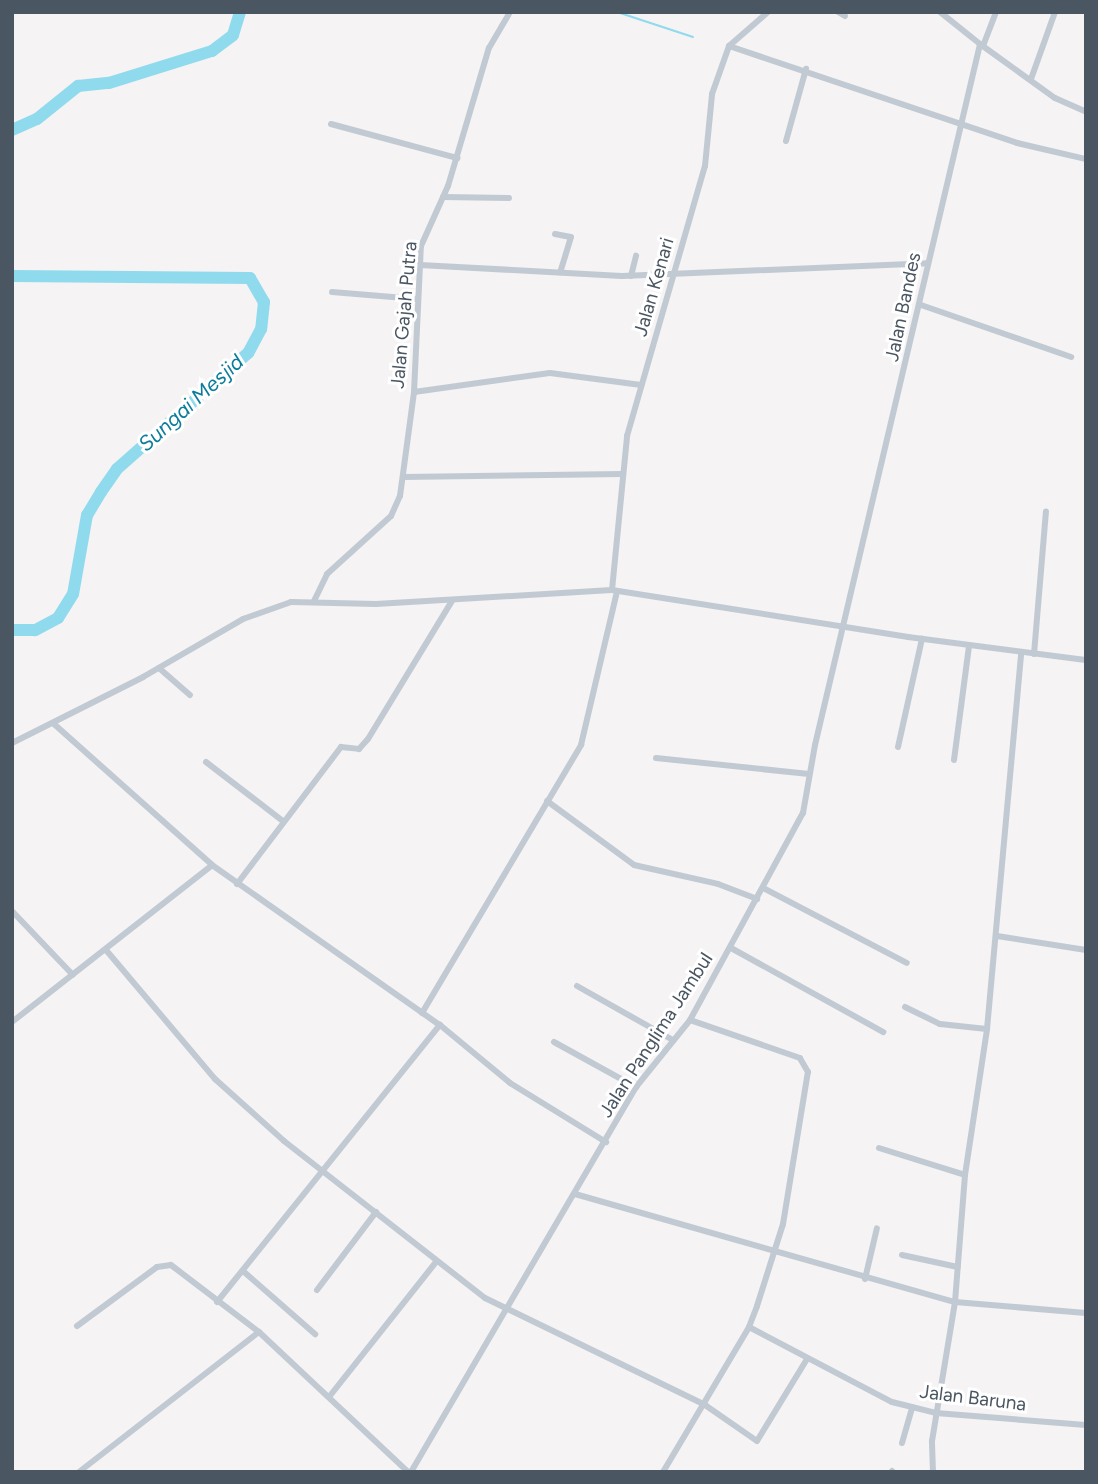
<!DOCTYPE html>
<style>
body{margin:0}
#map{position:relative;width:1098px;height:1484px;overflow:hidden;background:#f5f3f3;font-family:Figtree,sans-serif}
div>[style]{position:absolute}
.stream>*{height:2px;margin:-1px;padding:0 1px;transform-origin:1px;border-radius:1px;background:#90daee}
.river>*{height:12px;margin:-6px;padding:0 6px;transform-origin:6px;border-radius:6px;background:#90daee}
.minor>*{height:6px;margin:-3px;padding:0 3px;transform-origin:3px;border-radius:3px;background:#c1cad2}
span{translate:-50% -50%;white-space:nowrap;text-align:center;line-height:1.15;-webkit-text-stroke:6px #fff;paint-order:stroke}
.street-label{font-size:19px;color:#4a5661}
.water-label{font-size:21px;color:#0c7c9b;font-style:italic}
.frame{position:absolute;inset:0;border:14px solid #4a5661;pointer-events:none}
</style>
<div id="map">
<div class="stream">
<i style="left:617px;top:12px;width:80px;rotate:18.2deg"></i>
</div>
<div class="river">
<i style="left:12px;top:130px;width:27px;rotate:-24deg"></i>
<i style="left:37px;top:119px;width:53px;rotate:-38.8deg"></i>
<i style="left:78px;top:86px;width:31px;rotate:-6deg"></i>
<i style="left:109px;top:83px;width:108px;rotate:-17.3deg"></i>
<i style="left:212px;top:51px;width:26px;rotate:-37deg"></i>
<i style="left:233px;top:35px;width:24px;rotate:-73deg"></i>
<i style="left:12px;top:276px;width:238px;rotate:0.5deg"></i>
<i style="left:250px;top:278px;width:28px;rotate:60deg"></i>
<i style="left:264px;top:302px;width:27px;rotate:96deg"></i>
<i style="left:261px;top:329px;width:27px;rotate:118deg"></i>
<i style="left:248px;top:353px;width:175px;rotate:138.5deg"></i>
<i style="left:117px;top:469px;width:28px;rotate:125deg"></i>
<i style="left:101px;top:492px;width:27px;rotate:121deg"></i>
<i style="left:87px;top:515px;width:80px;rotate:100deg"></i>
<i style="left:73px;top:594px;width:28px;rotate:122deg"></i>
<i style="left:58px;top:618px;width:26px;rotate:152deg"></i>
<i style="left:35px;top:630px;width:23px;rotate:180deg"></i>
</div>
<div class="minor">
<i style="left:838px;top:12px;width:8px;rotate:30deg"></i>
<i style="left:980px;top:44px;width:92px;rotate:35.8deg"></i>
<i style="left:1055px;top:98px;width:34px;rotate:24deg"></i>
<i style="left:729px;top:46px;width:304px;rotate:18.6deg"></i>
<i style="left:1017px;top:143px;width:71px;rotate:13.1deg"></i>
<i style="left:983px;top:46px;width:36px;rotate:-69deg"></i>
<i style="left:1031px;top:79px;width:71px;rotate:-70.3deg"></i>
<i style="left:331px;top:124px;width:131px;rotate:15.1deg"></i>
<i style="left:786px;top:141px;width:75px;rotate:-74.5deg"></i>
<i style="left:443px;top:197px;width:66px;rotate:0.9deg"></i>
<i style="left:555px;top:234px;width:16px;rotate:11deg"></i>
<i style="left:571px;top:237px;width:37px;rotate:107deg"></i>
<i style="left:420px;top:265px;width:202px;rotate:3.1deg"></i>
<i style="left:622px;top:276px;width:306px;rotate:-2.4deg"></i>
<i style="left:631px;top:276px;width:21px;rotate:-76deg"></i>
<i style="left:332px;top:292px;width:85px;rotate:4.7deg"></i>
<i style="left:921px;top:305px;width:159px;rotate:19.1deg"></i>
<i style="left:414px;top:392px;width:137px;rotate:-8deg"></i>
<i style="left:550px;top:373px;width:92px;rotate:7.5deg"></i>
<i style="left:404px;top:477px;width:219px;rotate:-0.8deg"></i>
<i style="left:612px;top:590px;width:155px;rotate:-84.4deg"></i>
<i style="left:627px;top:436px;width:281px;rotate:-73.9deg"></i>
<i style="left:705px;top:166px;width:72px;rotate:-84.4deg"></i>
<i style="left:712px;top:94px;width:51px;rotate:-70.5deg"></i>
<i style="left:729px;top:46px;width:52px;rotate:-41.1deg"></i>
<i style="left:314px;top:601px;width:30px;rotate:-64deg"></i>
<i style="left:327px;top:574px;width:86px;rotate:-42.2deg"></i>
<i style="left:391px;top:516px;width:22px;rotate:-66deg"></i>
<i style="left:400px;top:496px;width:105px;rotate:-82.3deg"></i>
<i style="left:414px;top:392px;width:146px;rotate:-87.3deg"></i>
<i style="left:421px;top:246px;width:66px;rotate:-65.8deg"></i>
<i style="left:448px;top:186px;width:144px;rotate:-73.5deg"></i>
<i style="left:489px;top:48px;width:42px;rotate:-59.7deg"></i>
<i style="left:1034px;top:654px;width:143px;rotate:-85.2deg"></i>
<i style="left:159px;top:668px;width:41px;rotate:41.1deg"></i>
<i style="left:54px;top:724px;width:212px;rotate:41.7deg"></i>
<i style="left:212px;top:865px;width:279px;rotate:35.1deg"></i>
<i style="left:440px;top:1025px;width:91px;rotate:39.6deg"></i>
<i style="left:510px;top:1083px;width:113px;rotate:31.6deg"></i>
<i style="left:12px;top:743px;width:147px;rotate:-26.7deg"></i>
<i style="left:143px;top:677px;width:116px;rotate:-30.1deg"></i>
<i style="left:243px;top:619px;width:51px;rotate:-19.5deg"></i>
<i style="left:291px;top:602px;width:85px;rotate:1.3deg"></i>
<i style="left:376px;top:604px;width:236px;rotate:-3.4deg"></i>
<i style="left:612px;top:590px;width:300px;rotate:9deg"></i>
<i style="left:908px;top:637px;width:179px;rotate:7.4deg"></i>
<i style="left:898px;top:747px;width:111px;rotate:-77.5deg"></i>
<i style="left:656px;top:758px;width:154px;rotate:6deg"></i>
<i style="left:954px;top:760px;width:115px;rotate:-82.5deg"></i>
<i style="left:206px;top:762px;width:97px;rotate:37.5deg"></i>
<i style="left:547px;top:801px;width:108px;rotate:36.3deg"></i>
<i style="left:634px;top:865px;width:86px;rotate:12.7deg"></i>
<i style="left:718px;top:884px;width:42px;rotate:21deg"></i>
<i style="left:237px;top:884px;width:172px;rotate:-52.8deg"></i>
<i style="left:341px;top:747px;width:18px;rotate:6deg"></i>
<i style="left:359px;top:749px;width:13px;rotate:-48deg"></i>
<i style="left:368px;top:739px;width:162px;rotate:-58.7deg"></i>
<i style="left:763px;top:888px;width:162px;rotate:27.5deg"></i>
<i style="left:12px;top:911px;width:88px;rotate:46.4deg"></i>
<i style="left:997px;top:936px;width:90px;rotate:8.9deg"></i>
<i style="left:731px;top:948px;width:174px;rotate:28.9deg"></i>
<i style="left:106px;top:950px;width:169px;rotate:49.8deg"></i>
<i style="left:215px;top:1079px;width:93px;rotate:41.9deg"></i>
<i style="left:284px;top:1141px;width:255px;rotate:38deg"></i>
<i style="left:485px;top:1298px;width:245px;rotate:25.9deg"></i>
<i style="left:705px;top:1405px;width:63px;rotate:34.7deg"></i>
<i style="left:757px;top:1441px;width:96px;rotate:-58.6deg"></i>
<i style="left:577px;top:986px;width:110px;rotate:29.4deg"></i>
<i style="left:905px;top:1007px;width:39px;rotate:26deg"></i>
<i style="left:940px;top:1024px;width:47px;rotate:6.1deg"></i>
<i style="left:422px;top:1013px;width:312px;rotate:-59.3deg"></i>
<i style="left:581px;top:745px;width:157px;rotate:-76.8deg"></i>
<i style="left:12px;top:1022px;width:254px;rotate:-38.1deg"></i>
<i style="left:554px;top:1042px;width:94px;rotate:28.8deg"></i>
<i style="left:879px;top:1148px;width:90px;rotate:17.4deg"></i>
<i style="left:575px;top:1194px;width:395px;rotate:15.9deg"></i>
<i style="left:955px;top:1302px;width:131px;rotate:4.8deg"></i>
<i style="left:902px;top:1255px;width:57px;rotate:12.1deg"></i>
<i style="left:243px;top:1271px;width:96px;rotate:41.2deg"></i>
<i style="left:865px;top:1279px;width:52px;rotate:-76.8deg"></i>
<i style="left:317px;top:1290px;width:98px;rotate:-52.9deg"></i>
<i style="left:217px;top:1302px;width:356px;rotate:-51.2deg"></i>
<i style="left:77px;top:1326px;width:99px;rotate:-36.4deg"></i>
<i style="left:157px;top:1267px;width:14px;rotate:-8deg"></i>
<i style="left:171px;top:1265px;width:111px;rotate:37.3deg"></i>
<i style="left:259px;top:1332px;width:204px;rotate:43.2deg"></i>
<i style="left:749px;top:1327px;width:161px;rotate:27.7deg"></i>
<i style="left:892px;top:1402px;width:45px;rotate:14deg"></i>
<i style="left:936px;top:1413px;width:150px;rotate:4.6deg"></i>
<i style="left:329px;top:1397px;width:172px;rotate:-51.6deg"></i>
<i style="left:902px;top:1443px;width:37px;rotate:-74deg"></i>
<i style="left:892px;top:1471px;width:1px;rotate:45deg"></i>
<i style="left:79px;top:1472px;width:228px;rotate:-37.9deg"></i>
<i style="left:411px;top:1472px;width:446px;rotate:-59.7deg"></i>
<i style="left:636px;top:1087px;width:86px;rotate:-51.1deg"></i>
<i style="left:690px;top:1020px;width:236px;rotate:-61.4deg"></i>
<i style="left:803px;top:813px;width:69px;rotate:-80deg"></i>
<i style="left:815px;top:745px;width:720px;rotate:-76.75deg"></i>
<i style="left:980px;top:44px;width:51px;rotate:-141.3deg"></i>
<i style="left:663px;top:1472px;width:169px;rotate:-59.3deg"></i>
<i style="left:749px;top:1327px;width:22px;rotate:-69deg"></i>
<i style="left:757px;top:1306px;width:86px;rotate:-72.4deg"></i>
<i style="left:783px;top:1224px;width:154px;rotate:-80.7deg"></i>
<i style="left:808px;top:1072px;width:16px;rotate:-120deg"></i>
<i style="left:800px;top:1058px;width:116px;rotate:-160.9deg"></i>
<i style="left:933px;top:1472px;width:31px;rotate:-92deg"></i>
<i style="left:932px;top:1441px;width:141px;rotate:-80.6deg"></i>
<i style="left:955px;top:1302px;width:127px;rotate:-85.5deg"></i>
<i style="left:965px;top:1175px;width:148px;rotate:-81.4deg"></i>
<i style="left:987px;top:1029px;width:378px;rotate:-84.8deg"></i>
</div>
<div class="street-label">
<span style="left:654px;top:287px;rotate:-74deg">Jalan Kenari</span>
<span style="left:903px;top:307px;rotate:-78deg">Jalan Bandes</span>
<span style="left:404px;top:315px;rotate:-85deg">Jalan Gajah Putra</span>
<span style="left:656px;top:1035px;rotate:-57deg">Jalan Panglima Jambul</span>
<span style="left:973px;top:1398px;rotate:7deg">Jalan Baruna</span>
</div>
<div class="water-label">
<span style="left:191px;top:403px;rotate:-42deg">Sungai Mesjid</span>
</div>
<div class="frame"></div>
</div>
